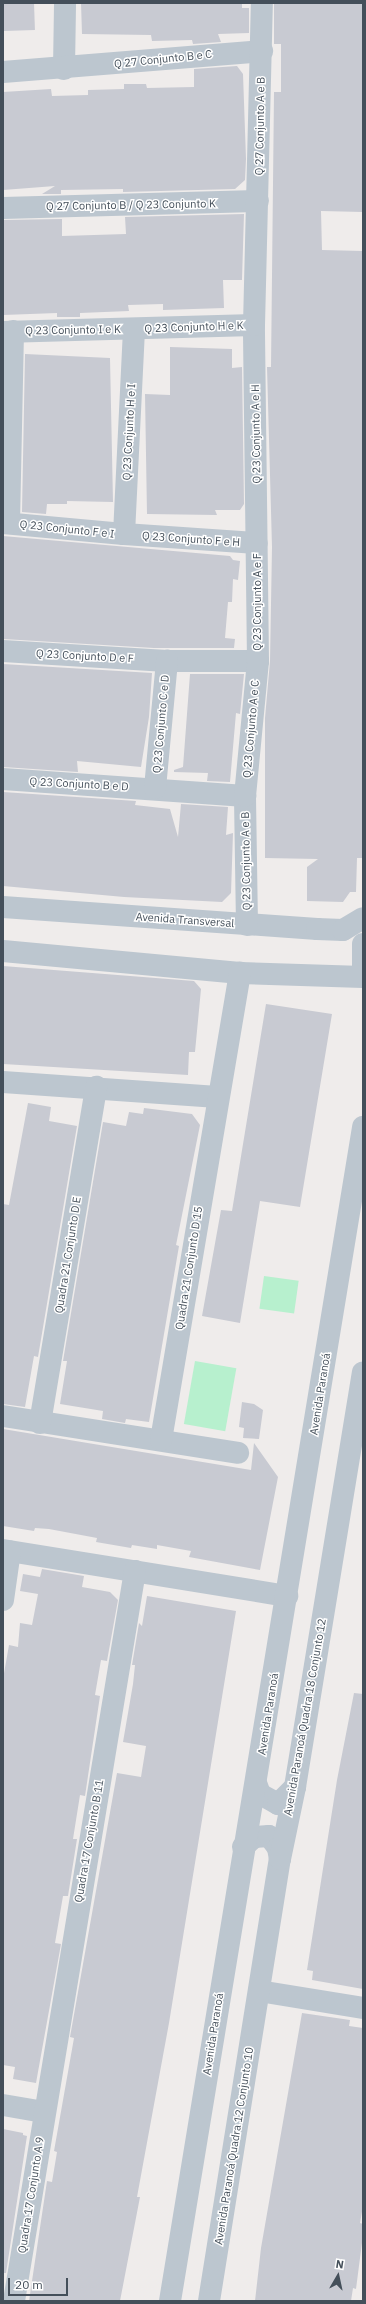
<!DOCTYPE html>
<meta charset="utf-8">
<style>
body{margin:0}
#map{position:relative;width:366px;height:2304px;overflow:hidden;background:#efeceb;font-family:"IBM Plex Sans",sans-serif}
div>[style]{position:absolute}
.green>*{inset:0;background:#b7f0ce;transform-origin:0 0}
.building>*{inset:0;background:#c8cad2;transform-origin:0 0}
.minor>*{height:22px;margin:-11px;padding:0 11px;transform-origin:11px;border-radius:11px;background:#bcc6cf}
span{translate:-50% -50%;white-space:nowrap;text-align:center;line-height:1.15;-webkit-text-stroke:3px #fff;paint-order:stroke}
.street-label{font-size:11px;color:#444f5a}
.frame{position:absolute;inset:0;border:4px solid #444f5a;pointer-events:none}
.north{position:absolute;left:318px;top:2256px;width:40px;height:40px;-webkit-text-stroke:3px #fff;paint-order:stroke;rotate:9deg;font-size:11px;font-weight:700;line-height:16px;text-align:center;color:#444f5a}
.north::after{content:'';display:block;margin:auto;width:14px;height:18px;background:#444f5a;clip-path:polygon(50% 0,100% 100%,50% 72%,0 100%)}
.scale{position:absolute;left:8px;top:2278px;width:60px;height:18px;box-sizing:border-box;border:2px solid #444f5a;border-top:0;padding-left:5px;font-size:12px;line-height:14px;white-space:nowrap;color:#444f5a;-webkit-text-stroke:3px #fff;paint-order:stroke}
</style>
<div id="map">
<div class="green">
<i style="left:264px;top:1276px;width:35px;height:33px;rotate:8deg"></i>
<i style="left:195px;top:1361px;width:42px;height:64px;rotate:10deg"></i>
</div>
<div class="building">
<i style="left:34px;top:3px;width:27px;height:31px;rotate:88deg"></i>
<i style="clip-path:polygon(81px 3px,242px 3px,242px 8px,249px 8px,249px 33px,218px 34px,221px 42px,193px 44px,192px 40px,152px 41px,151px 35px,82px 34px)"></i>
<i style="clip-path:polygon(274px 3px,363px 3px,363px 212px,321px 211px,322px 250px,363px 251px,363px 858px,357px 858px,356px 892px,350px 892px,343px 902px,307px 901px,307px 867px,318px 859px,265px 858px,265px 718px,270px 661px,272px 547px,267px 367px,271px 367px,274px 92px,281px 92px,281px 44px,274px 44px)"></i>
<i style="clip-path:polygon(237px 66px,243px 74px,246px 159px,245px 180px,235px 189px,123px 192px,123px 189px,61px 190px,61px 194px,42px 194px,55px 186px,3px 190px,3px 92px,51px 89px,52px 96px,88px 95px,88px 90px,124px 89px,124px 84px,146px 84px,147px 88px,194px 87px,194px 69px)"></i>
<i style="clip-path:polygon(244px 214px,242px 280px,223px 280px,224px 308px,163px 310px,163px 304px,128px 305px,129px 311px,80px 313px,80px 317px,57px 317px,57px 313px,3px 315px,3px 220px,62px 219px,62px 236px,126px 234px,125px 217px)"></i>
<i style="clip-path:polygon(170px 347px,232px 349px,232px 368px,242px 367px,244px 504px,240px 510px,215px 510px,217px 515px,147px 514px,145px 394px,170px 395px)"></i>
<i style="clip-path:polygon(25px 354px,110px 358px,113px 502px,67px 501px,67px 504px,47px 504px,46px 514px,22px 512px)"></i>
<i style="clip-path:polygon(3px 536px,230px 556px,233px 560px,240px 561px,238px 580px,233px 579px,232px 602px,228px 602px,225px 638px,235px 639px,234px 648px,154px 648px,3px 639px)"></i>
<i style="clip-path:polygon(3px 664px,152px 673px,149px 717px,141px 767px,77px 761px,78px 772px,3px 767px)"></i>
<i style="clip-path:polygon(190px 674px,244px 674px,240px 714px,236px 713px,230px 782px,207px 781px,208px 773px,174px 772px,174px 770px,183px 767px)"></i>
<i style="clip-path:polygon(3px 792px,136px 801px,135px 805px,170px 809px,178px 837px,181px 804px,228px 807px,226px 835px,233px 833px,231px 893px,222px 902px,124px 897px,3px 886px)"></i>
<i style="clip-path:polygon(3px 966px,194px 981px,201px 989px,195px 1052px,189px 1052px,188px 1075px,3px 1064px)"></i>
<i style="clip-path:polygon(266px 1004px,332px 1014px,300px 1207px,260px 1201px,240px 1323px,202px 1316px,221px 1210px,232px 1211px)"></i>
<i style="clip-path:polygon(28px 1103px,51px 1107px,49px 1121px,77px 1126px,38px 1357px,34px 1356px,25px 1407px,3px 1404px,3px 1204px,9px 1205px)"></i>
<i style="clip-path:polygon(144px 1108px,192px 1114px,200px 1125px,176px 1245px,179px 1246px,149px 1422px,126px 1419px,125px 1423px,102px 1419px,103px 1411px,60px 1404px,67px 1361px,63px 1361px,103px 1122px,126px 1126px,129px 1112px,143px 1114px)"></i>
<i style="clip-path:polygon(242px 1402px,254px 1404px,263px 1410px,259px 1439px,243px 1438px,244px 1428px,239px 1427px)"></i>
<i style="clip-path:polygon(3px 1429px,251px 1470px,254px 1443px,278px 1477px,260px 1570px,189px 1557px,191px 1551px,157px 1545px,157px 1549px,132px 1545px,131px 1548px,96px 1542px,97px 1538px,49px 1529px,35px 1528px,34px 1531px,3px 1526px)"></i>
<i style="clip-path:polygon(42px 1569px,84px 1576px,82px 1587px,110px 1592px,118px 1600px,107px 1661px,101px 1660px,95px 1695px,100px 1696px,85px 1796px,80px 1795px,73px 1839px,77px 1839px,68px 1896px,63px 1896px,55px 1943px,61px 1944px,36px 2083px,13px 2079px,15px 2067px,3px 2065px,3px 1679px,9px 1645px,18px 1647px,20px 1623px,32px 1625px,38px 1594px,20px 1591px,23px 1574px,40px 1577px)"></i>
<i style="clip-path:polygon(147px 1596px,236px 1611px,169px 2023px,137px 2197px,140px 2197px,120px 2301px,29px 2301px,47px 2181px,52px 2182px,57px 2152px,54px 2151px,74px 2038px,70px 2037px,117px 1773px,141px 1777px,146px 1746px,123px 1742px,133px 1684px,135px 1665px,132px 1665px,139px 1623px,142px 1626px)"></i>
<i style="clip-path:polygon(354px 1693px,363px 1694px,363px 1989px,312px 1980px,313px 1971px,307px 1970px,337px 1780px)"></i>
<i style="clip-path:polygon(302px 2013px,350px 2020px,349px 2026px,363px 2028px,363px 2206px,360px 2223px,363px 2224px,363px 2235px,356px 2289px,353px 2288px,351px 2301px,255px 2301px,261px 2248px)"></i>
<i style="clip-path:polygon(3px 2129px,23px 2133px,23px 2135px,27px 2136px,6px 2273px,3px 2273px)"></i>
</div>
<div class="minor">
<i style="left:64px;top:69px;width:66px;rotate:-89.1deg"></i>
<i style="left:3px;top:72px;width:260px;rotate:-4.6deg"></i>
<i style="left:3px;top:208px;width:255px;rotate:-1.6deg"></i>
<i style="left:3px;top:332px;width:251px;rotate:-1.6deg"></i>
<i style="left:3px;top:523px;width:121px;rotate:5.2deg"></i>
<i style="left:124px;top:534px;width:133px;rotate:3.9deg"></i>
<i style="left:9px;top:523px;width:192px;rotate:-88.8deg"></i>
<i style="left:124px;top:534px;width:205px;rotate:-87.2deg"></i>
<i style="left:3px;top:651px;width:164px;rotate:3.5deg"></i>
<i style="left:167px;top:661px;width:91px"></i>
<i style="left:3px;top:779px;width:243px;rotate:4deg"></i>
<i style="left:155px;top:788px;width:128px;rotate:-84.6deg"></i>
<i style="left:3px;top:907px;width:315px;rotate:4deg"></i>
<i style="left:317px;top:929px;width:26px;rotate:2deg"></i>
<i style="left:343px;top:930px;width:23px;rotate:-31deg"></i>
<i style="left:247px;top:925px;width:129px;rotate:-90.9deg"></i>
<i style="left:245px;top:796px;width:136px;rotate:-84.5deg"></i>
<i style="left:258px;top:661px;width:336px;rotate:-90.7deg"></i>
<i style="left:254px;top:325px;width:322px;rotate:-88.6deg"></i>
<i style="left:363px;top:944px;width:24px;rotate:90deg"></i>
<i style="left:3px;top:951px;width:238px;rotate:5.3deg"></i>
<i style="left:240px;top:973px;width:123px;rotate:1.9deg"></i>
<i style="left:3px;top:1082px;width:215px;rotate:4deg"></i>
<i style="left:3px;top:1416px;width:238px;rotate:8.9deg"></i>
<i style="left:40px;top:1423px;width:341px;rotate:-80.5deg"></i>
<i style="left:161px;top:1440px;width:474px;rotate:-80.4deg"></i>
<i style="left:3px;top:1550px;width:288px;rotate:9.2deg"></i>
<i style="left:3px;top:1600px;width:49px;rotate:-81.9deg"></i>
<i style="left:256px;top:1783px;width:12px;rotate:70deg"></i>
<i style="left:260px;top:1794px;width:21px;rotate:29deg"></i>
<i style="left:278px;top:1804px;width:24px;rotate:-45deg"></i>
<i style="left:243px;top:1847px;width:15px;rotate:-42deg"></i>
<i style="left:254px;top:1837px;width:15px;rotate:-4deg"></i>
<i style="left:269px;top:1836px;width:15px;rotate:53deg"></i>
<i style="left:278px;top:1848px;width:11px;rotate:80deg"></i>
<i style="left:259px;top:1991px;width:105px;rotate:9.3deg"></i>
<i style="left:3px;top:2105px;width:42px;rotate:9.7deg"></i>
<i style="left:14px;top:2301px;width:740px;rotate:-80.59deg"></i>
<i style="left:170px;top:2301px;width:1190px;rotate:-80.66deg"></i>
<i style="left:209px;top:2301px;width:448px;rotate:-80.9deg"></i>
<i style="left:280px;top:1859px;width:74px;rotate:-78.2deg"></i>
<i style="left:295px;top:1787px;width:420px;rotate:-80.7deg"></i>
</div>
<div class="street-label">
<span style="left:163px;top:59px;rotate:-6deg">Q 27 Conjunto B e C</span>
<span style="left:260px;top:126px;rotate:-89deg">Q 27 Conjunto A e B</span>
<span style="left:131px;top:205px;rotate:-1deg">Q 27 Conjunto B / Q 23 Conjunto K</span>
<span style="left:194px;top:327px;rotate:-2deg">Q 23 Conjunto H e K</span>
<span style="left:73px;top:330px;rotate:-1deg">Q 23 Conjunto I e K</span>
<span style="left:129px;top:432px;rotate:-87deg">Q 23 Conjunto H e I</span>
<span style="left:256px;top:434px;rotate:-91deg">Q 23 Conjunto A e H</span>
<span style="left:67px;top:529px;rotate:6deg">Q 23 Conjunto F e I</span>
<span style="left:191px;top:539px;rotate:4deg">Q 23 Conjunto F e H</span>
<span style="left:257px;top:602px;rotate:-90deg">Q 23 Conjunto A e F</span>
<span style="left:85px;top:656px;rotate:3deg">Q 23 Conjunto D e F</span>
<span style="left:161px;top:724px;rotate:-85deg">Q 23 Conjunto C e D</span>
<span style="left:251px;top:729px;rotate:-85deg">Q 23 Conjunto A e C</span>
<span style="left:79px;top:784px;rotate:3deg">Q 23 Conjunto B e D</span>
<span style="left:246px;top:861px;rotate:-91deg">Q 23 Conjunto A e B</span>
<span style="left:185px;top:920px;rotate:4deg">Avenida Transversal</span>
<span style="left:68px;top:1255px;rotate:-81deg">Quadra 21 Conjunto D E</span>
<span style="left:189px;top:1268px;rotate:-81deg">Quadra 21 Conjunto D 15</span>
<span style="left:320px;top:1394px;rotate:-81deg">Avenida Paranoá</span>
<span style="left:268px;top:1714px;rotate:-81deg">Avenida Paranoá</span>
<span style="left:305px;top:1717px;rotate:-80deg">Avenida Paranoá Quadra 18 Conjunto 12</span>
<span style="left:89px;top:1841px;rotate:-80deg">Quadra 17 Conjunto B 11</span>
<span style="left:213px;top:2034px;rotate:-81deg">Avenida Paranoá</span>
<span style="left:234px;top:2146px;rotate:-81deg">Avenida Paranoá Quadra 12 Conjunto 10</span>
<span style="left:31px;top:2195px;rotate:-81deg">Quadra 17 Conjunto A 9</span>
</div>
<div class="frame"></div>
<div class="north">N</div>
<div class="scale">20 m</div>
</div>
